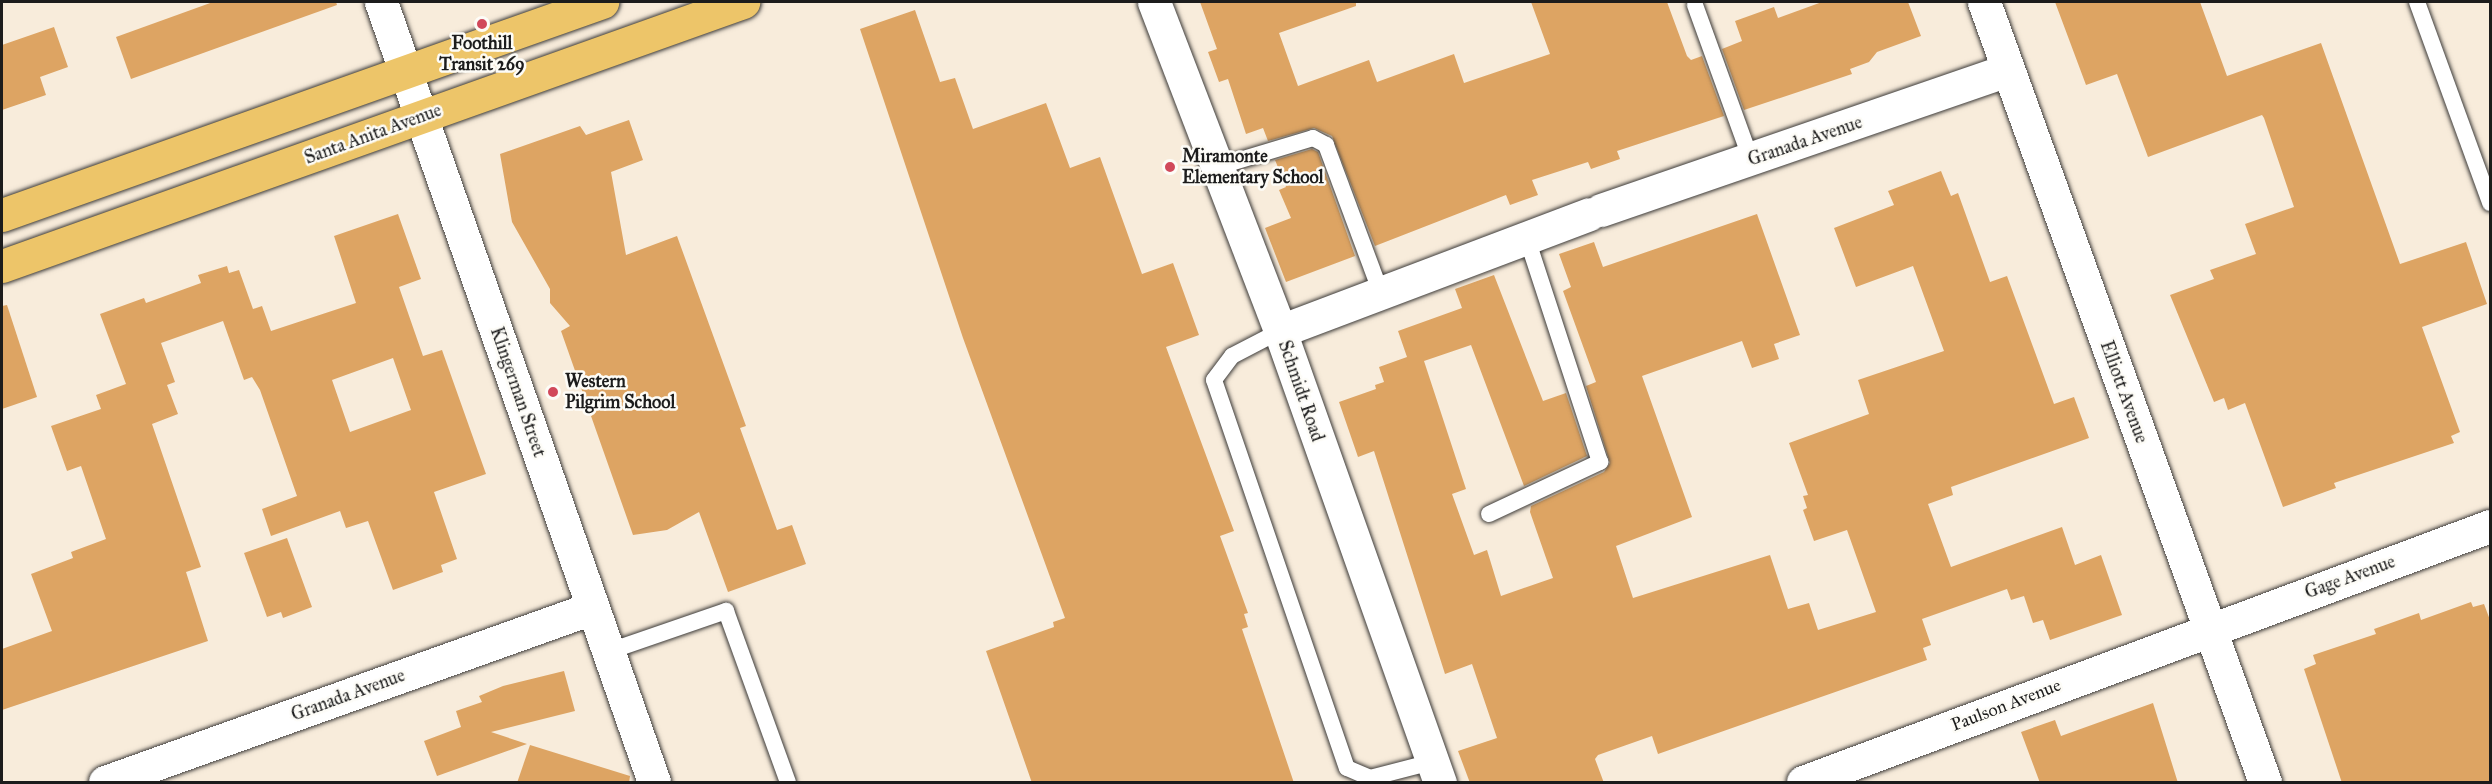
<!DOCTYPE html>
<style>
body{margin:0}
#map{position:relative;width:2492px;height:784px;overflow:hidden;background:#f8ecdb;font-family:"IM FELL Great Primer",serif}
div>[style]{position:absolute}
.building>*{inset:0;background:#dda463}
.roads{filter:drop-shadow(0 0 2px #3d3b39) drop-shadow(0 0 2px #3d3b39)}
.service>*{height:16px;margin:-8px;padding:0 8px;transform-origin:8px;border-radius:8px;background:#fff}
.minor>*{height:33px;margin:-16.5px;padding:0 16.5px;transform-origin:16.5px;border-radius:16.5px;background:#fff}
.tertiary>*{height:33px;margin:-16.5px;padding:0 16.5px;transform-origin:16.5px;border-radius:16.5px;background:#fff}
.primary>*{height:33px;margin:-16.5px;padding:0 16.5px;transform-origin:16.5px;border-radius:16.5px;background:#edc569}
.dots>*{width:16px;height:16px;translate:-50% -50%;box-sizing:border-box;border:3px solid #fdfcf7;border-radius:50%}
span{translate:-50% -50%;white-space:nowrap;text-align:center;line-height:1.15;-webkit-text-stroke:5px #fdfcf7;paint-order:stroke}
.poi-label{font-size:18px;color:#1c1c1c;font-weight:700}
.left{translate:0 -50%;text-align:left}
.street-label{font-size:18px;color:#1c1c1c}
.frame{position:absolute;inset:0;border:3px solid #1c1c1c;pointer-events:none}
</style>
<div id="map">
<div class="building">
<i style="clip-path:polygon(213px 2px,336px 2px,337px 5px,131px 79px,116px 37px)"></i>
<i style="clip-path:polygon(1200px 2px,1356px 2px,1356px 6px,1279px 33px,1298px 86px,1369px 60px,1377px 82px,1454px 54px,1464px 83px,1550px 54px,1531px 2px,1667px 2px,1687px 56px,1691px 60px,1702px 56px,1724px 116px,1617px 151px,1620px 159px,1591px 169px,1588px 162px,1532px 180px,1538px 195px,1510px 205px,1506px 195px,1375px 246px,1332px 136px,1314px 128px,1268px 141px,1263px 128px,1246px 134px,1228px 79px,1219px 82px,1208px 52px,1217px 49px)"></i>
<i style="clip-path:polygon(1822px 2px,1908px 2px,1921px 36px,1877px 52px,1869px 62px,1850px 69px,1852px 74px,1744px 110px,1722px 49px,1742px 41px,1735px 21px,1774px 7px,1778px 18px)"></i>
<i style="clip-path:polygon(2055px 2px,2200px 2px,2227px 76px,2321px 43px,2400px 264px,2466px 242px,2487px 304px,2422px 327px,2460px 432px,2451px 436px,2454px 443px,2334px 483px,2336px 488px,2283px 507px,2245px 403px,2228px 410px,2224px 398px,2214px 402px,2170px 295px,2214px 279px,2210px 270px,2256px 254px,2245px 224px,2294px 207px,2264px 118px,2262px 115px,2148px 157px,2117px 74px,2086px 85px)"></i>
<i style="clip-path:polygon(915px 10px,940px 82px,955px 78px,973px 129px,1046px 103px,1070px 168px,1100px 157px,1142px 274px,1173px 263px,1199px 335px,1166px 347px,1234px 531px,1220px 536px,1248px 613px,1244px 614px,1248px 627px,1242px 629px,1294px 783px,1032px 783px,986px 651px,1054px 627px,1053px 622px,1065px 618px,963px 338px,860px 29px)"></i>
<i style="clip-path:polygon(54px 27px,68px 67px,40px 77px,46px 95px,2px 110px,2px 45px)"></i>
<i style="clip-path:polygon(629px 120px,643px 160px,611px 172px,626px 255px,677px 236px,746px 426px,740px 428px,777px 530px,792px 525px,806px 564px,728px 592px,699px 512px,667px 530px,633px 535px,561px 331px,570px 326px,550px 303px,550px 289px,512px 222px,500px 154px,580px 126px,586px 135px)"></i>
<i style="clip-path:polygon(1312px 149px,1318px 152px,1355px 256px,1286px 282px,1265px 228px,1291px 218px,1279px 190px,1286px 187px,1275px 160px)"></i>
<i style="clip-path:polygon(1941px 171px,1951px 196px,1958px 193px,1990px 282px,2007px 276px,2054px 404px,2074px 397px,2089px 438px,1951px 487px,1953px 495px,1928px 504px,1951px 567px,2062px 527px,2075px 565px,2101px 555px,2122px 615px,2050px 640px,2043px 620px,2033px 623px,2024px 596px,2011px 600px,2007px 589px,1922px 619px,1931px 645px,1923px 648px,1927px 660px,1658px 754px,1652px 736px,1598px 755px,1595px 759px,1604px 783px,1470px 783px,1458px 751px,1497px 738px,1472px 664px,1445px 674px,1374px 451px,1358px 457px,1339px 402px,1376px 389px,1375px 385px,1384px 382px,1379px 367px,1407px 357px,1398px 331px,1462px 308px,1455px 289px,1494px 275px,1543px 401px,1566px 393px,1587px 456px,1524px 486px,1471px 345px,1424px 361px,1466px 489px,1452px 494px,1474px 555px,1487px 550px,1501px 596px,1553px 578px,1530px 512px,1531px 506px,1604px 472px,1610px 463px,1586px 386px,1596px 382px,1563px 291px,1571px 287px,1559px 254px,1594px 242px,1603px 267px,1757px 214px,1800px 335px,1774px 344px,1779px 359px,1752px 368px,1742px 341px,1642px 376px,1692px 517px,1616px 546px,1633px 598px,1770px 555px,1788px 609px,1809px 603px,1818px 630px,1876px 612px,1847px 530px,1814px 541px,1803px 510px,1807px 508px,1803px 496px,1808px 495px,1789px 443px,1869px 414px,1858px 380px,1944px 351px,1913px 266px,1856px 287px,1834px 228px,1894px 205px,1888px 191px)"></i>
<i style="clip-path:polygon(evenodd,398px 214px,421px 279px,399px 287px,423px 356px,442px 350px,486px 474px,434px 492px,457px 559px,441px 565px,443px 572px,393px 590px,368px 521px,346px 528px,340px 511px,271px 536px,262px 509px,297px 496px,260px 390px,252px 377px,244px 380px,223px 321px,161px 343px,175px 382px,167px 385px,178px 414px,152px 424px,201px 567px,186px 572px,208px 641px,2px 710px,2px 649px,52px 631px,31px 574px,73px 558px,71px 552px,106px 539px,81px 466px,67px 471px,51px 426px,101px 409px,96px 395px,126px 384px,100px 314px,144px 298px,146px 303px,201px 283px,198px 275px,227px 266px,229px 273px,239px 270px,253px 309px,262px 306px,271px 331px,356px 303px,334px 236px,398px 214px,393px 358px,411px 410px,350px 432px,332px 380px,393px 358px)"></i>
<i style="clip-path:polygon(7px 305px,37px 397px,2px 409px,2px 306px)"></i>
<i style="clip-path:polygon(287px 538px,312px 607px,283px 618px,281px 612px,267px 617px,244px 553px)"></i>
<i style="clip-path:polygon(2471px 602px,2473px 607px,2484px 604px,2490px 620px,2490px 783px,2342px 783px,2304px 669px,2316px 664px,2313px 655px,2376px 634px,2374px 629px,2419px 613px,2421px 620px)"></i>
<i style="clip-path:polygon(564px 671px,575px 711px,491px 732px,527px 744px,437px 776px,424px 741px,461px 727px,456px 711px,482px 702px,479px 696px,503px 686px)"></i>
<i style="clip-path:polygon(2153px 703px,2178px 783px,2040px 783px,2021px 732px,2055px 720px,2061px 736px)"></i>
<i style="clip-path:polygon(530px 745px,630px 776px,629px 783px,517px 783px)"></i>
</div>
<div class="roads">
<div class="service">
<i style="left:2417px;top:2px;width:214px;rotate:70deg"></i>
<i style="left:1695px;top:5px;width:165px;rotate:70.1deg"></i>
<i style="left:1217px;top:167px;width:100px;rotate:-16.8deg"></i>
<i style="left:1313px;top:138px;width:15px;rotate:28deg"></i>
<i style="left:1326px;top:145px;width:158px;rotate:69.6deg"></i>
<i style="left:1280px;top:331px;width:54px;rotate:152.5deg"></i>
<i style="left:1232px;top:356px;width:30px;rotate:127deg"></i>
<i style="left:1214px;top:380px;width:410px;rotate:71.1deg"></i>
<i style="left:1347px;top:768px;width:25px;rotate:23deg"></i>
<i style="left:1370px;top:778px;width:64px;rotate:-14.5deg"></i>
<i style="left:1489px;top:514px;width:123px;rotate:-25.1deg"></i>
<i style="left:1600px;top:462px;width:238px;rotate:-108.1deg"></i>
<i style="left:607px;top:652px;width:126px;rotate:-19deg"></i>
<i style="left:726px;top:611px;width:182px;rotate:70.1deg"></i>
</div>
<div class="minor">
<i style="left:1154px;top:2px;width:352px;rotate:69deg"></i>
<i style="left:1280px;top:331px;width:479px;rotate:70.5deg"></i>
<i style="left:1601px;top:210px;width:430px;rotate:-19deg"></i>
<i style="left:1280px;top:331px;width:330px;rotate:-20.7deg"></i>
<i style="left:105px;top:782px;width:517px;rotate:-19.66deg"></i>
<i style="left:1803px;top:782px;width:733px;rotate:-20.44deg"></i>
</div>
<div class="tertiary">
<i style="left:381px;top:2px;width:826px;rotate:70.71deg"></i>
<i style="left:1984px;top:2px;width:829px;rotate:70.19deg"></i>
</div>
<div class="primary">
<i style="left:2px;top:215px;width:637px;rotate:-19.54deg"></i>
<i style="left:2px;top:266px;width:787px;rotate:-19.61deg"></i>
</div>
</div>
<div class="dots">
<i style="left:482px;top:24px;background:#d1495b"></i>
<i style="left:1170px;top:167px;background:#d1495b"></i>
<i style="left:553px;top:392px;background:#d1495b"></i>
</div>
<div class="poi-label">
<span style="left:482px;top:54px">Foothill<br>Transit 269</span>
<span class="left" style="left:1182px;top:167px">Miramonte<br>Elementary School</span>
<span class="left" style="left:565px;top:392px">Western<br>Pilgrim School</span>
</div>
<div class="street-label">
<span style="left:373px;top:134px;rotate:-20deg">Santa Anita Avenue</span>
<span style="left:1805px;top:141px;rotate:-19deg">Granada Avenue</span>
<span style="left:1301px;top:391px;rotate:71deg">Schmidt Road</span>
<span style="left:518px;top:392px;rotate:71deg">Klingerman Street</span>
<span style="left:2124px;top:392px;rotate:70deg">Elliott Avenue</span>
<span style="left:2350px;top:577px;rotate:-20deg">Gage Avenue</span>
<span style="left:348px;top:695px;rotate:-20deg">Granada Avenue</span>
<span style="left:2006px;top:705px;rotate:-21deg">Paulson Avenue</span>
</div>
<div class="frame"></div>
</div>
